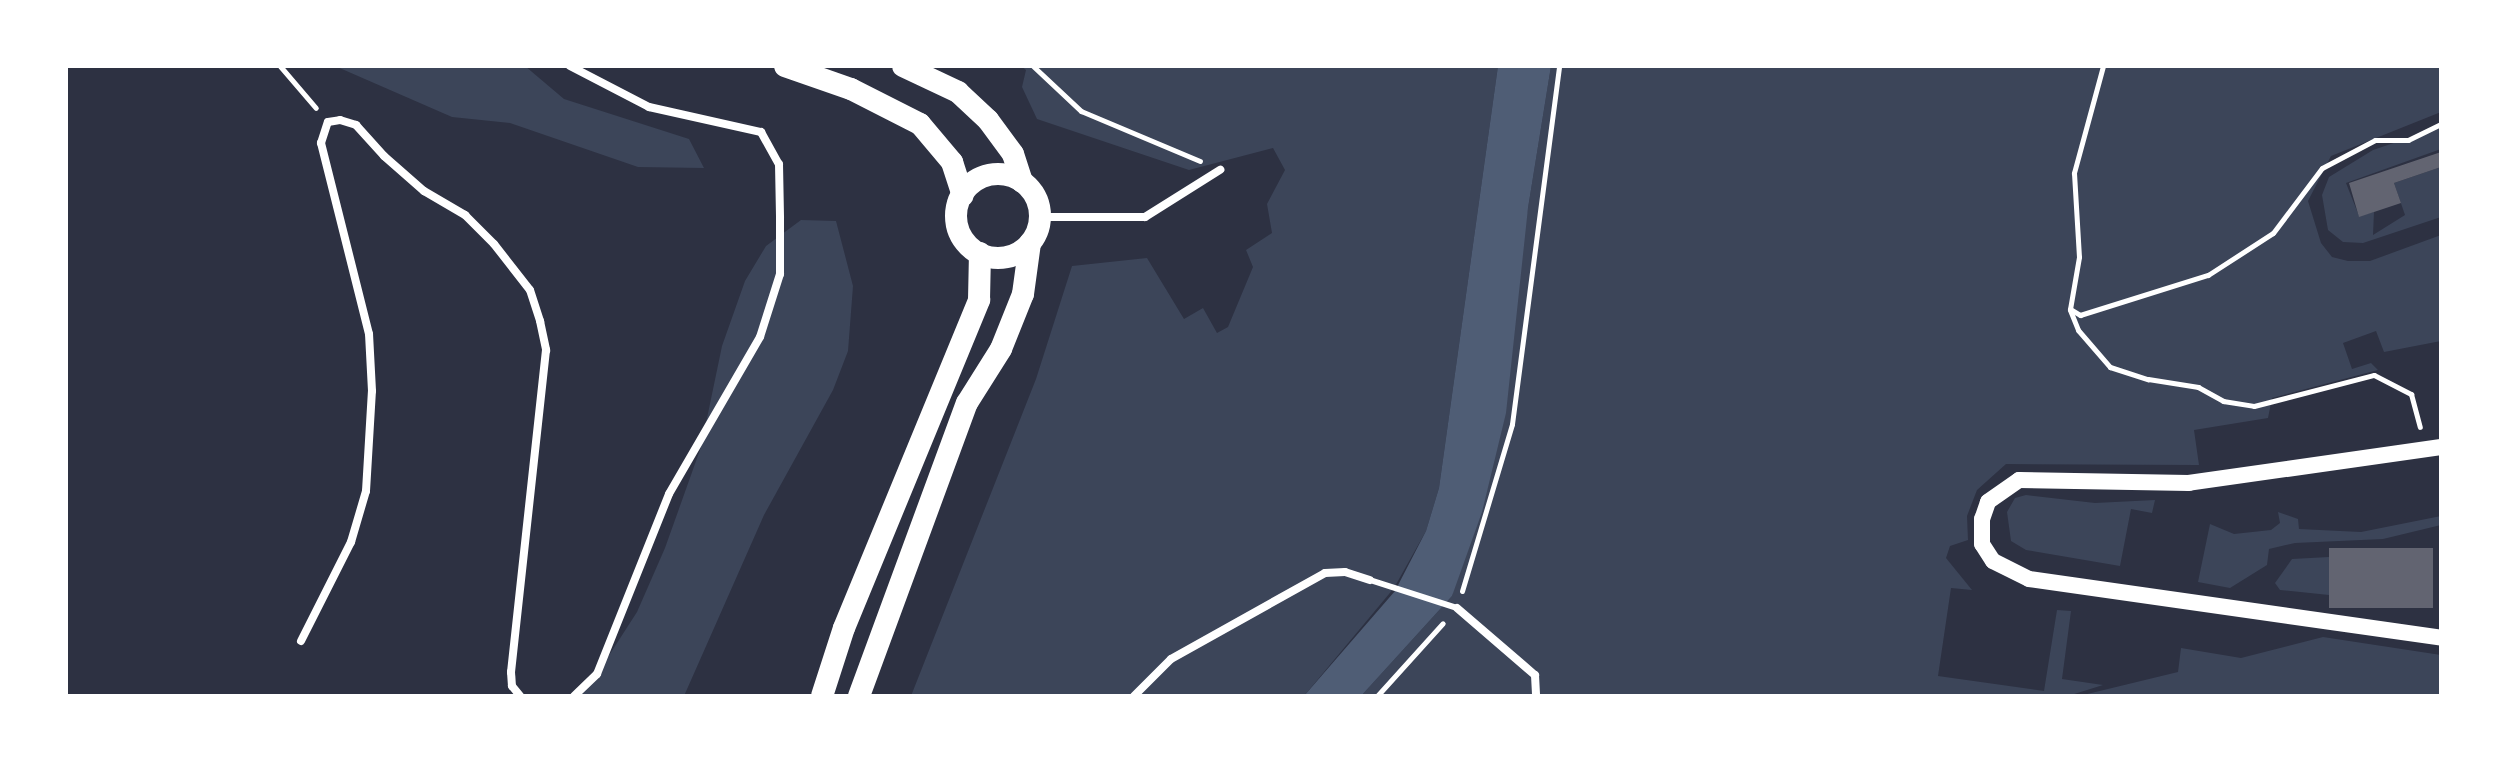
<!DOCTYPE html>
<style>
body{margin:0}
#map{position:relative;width:2507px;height:762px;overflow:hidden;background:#2d3142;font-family:"Sofia Sans Condensed",sans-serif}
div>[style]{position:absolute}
.green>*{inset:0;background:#3c4559}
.water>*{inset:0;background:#4f5d75}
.building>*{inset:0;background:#626471;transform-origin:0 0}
.path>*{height:5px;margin:-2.5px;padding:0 2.5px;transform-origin:2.5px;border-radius:2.5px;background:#fff}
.service>*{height:6px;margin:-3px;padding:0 3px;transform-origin:3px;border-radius:3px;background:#fff}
.minor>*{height:8px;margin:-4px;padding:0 4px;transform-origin:4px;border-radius:4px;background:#fff}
.secondary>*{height:16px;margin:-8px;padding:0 8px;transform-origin:8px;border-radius:8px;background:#fff}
.trunk>*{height:22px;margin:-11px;padding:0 11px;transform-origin:11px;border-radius:11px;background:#fff}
.trunk>.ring{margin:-11px;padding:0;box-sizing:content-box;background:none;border:22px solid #fff;border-radius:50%}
span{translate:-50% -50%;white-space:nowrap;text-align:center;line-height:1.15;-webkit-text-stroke:8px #fff;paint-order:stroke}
.frame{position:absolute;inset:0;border:68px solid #fff;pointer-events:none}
</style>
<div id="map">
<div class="green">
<i style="clip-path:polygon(335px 66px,525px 66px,564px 99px,689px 139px,704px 168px,638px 167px,510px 123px,452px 117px)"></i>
<i style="clip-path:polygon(1021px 66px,1498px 66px,1439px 488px,1426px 531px,1394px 588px,1304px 696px,911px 696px,1036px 379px,1072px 266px,1147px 258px,1184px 319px,1203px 308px,1217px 333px,1228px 327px,1253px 267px,1246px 250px,1272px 233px,1267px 204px,1285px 170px,1273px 148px,1189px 170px,1037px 119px,1022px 87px,1026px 70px)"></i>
<i style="clip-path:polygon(1551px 66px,2441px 66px,2441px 112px,2331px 156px,2308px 201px,2321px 243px,2332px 257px,2348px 261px,2370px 261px,2441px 235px,2441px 341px,2384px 352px,2376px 331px,2343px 343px,2352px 369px,2371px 363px,2378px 370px,2272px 398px,2268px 418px,2194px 430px,2199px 465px,2006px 464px,1977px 490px,1967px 516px,1968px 540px,1950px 546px,1946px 558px,1972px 590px,1951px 588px,1938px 676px,2044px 691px,2057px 610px,2071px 611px,2062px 679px,2103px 685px,2068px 696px,1361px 696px,1452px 596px,1528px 208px)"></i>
<i style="clip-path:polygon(2441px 127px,2441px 149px,2346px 183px,2359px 216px,2374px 212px,2373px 235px,2405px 215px,2394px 183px,2441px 167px,2441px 217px,2363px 243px,2343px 242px,2328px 230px,2322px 195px,2329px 177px,2373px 150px)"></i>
<i style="clip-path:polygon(801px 220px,836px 221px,853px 286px,848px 351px,833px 390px,764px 515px,684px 696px,576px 696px,597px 674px,637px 612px,665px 548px,701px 447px,722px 346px,745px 281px,766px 246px)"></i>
<i style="clip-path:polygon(2026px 495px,2095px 503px,2155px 500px,2152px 513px,2131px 509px,2120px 566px,2026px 550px,2011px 541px,2007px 512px,2015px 498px)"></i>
<i style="clip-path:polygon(2278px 512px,2298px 519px,2299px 529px,2361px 532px,2441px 516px,2441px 525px,2383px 539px,2295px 543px,2269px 549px,2267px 565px,2230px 588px,2198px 582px,2210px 524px,2234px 534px,2271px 530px,2280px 523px)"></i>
<i style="clip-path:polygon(2329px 557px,2329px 595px,2280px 590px,2275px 583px,2292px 559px)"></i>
<i style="clip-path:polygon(2323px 637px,2441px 655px,2441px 696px,2079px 696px,2178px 672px,2181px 648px,2241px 658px)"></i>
</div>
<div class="water">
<i style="clip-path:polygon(1498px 66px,1551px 66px,1528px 208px,1506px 413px,1482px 512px,1452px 596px,1361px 696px,1304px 696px,1395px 591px,1426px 531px,1439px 488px)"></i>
</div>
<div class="building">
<i style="clip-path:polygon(2441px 152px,2441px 167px,2394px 183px,2401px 203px,2359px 217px,2349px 183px)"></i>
<i style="left:2329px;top:548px;width:104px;height:60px"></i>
</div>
<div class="path">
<i style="left:280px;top:66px;width:55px;rotate:49.4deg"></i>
<i style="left:1033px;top:66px;width:66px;rotate:43.2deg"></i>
<i style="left:1081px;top:111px;width:129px;rotate:22.8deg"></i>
<i style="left:2103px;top:66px;width:111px;rotate:105.2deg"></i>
<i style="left:2074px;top:173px;width:84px;rotate:86.6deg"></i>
<i style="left:2079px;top:257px;width:53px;rotate:99.8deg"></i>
<i style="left:2070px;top:309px;width:12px;rotate:31deg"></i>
<i style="left:2080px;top:315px;width:134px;rotate:-17.4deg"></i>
<i style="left:2208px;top:275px;width:77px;rotate:-32.9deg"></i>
<i style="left:2273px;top:233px;width:81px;rotate:-53deg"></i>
<i style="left:2322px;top:168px;width:60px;rotate:-27.8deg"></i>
<i style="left:2375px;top:140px;width:33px"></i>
<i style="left:2408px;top:140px;width:37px;rotate:-26deg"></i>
<i style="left:2070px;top:310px;width:22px;rotate:68deg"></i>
<i style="left:2078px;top:330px;width:49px;rotate:49.1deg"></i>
<i style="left:2110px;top:367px;width:40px;rotate:18deg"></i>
<i style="left:2148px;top:379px;width:51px;rotate:9.1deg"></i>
<i style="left:2198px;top:387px;width:29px;rotate:29deg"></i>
<i style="left:2223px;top:401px;width:31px;rotate:9deg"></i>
<i style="left:2254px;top:406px;width:124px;rotate:-14.5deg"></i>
<i style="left:2374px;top:375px;width:42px;rotate:27.2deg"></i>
<i style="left:2411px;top:394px;width:34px;rotate:75deg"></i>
<i style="left:1462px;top:591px;width:174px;rotate:-73.3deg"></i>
<i style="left:1512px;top:424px;width:361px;rotate:-82.5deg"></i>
<i style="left:1377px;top:696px;width:98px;rotate:-47.9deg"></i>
</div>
<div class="service">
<i style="left:1370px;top:580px;width:91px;rotate:17.8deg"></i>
</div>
<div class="minor">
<i style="left:570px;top:66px;width:89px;rotate:27.4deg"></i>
<i style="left:649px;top:107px;width:115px;rotate:12.6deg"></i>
<i style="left:761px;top:132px;width:37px;rotate:61deg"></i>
<i style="left:779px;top:164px;width:54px;rotate:88.9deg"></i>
<i style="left:780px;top:218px;width:56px;rotate:90deg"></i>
<i style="left:780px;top:274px;width:66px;rotate:107.6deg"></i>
<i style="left:760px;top:337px;width:181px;rotate:120.1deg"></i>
<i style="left:669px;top:494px;width:194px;rotate:111.8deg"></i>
<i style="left:597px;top:674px;width:32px;rotate:136deg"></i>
<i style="left:1040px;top:217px;width:105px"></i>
<i style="left:1145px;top:217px;width:89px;rotate:-32.1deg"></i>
<i style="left:1457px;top:608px;width:103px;rotate:40.7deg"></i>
<i style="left:1535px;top:675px;width:21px;rotate:87deg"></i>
<i style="left:301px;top:641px;width:111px;rotate:-63.2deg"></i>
<i style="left:351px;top:542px;width:53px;rotate:-73.6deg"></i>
<i style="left:366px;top:491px;width:100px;rotate:-86.6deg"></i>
<i style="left:372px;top:391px;width:57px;rotate:-93deg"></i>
<i style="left:369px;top:334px;width:197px;rotate:-104.1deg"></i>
<i style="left:321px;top:143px;width:22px;rotate:-72deg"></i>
<i style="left:328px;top:122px;width:12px;rotate:-9deg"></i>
<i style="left:340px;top:120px;width:17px;rotate:17deg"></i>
<i style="left:356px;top:125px;width:42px;rotate:47.9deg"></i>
<i style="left:384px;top:156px;width:53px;rotate:41.2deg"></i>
<i style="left:424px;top:191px;width:48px;rotate:30.3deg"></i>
<i style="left:465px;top:215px;width:41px;rotate:45deg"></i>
<i style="left:494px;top:244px;width:58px;rotate:52deg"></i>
<i style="left:530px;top:290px;width:33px;rotate:72deg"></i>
<i style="left:540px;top:321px;width:30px;rotate:78deg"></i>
<i style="left:546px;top:350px;width:324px;rotate:96.2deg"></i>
<i style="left:511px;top:672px;width:14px;rotate:86deg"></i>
<i style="left:512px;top:686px;width:13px;rotate:51deg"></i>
<i style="left:1134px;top:696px;width:52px;rotate:-45deg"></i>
<i style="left:1171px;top:659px;width:176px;rotate:-29.2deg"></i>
<i style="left:1325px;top:573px;width:20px;rotate:-3deg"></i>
<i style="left:1345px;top:572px;width:26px;rotate:18deg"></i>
</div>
<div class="secondary">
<i style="left:2441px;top:447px;width:255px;rotate:171.9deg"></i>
<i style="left:2189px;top:483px;width:170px;rotate:-179deg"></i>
<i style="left:2019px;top:480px;width:38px;rotate:145deg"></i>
<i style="left:1988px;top:502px;width:18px;rotate:109deg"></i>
<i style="left:1982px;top:519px;width:25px;rotate:90deg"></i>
<i style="left:1982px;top:544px;width:20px;rotate:57deg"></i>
<i style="left:1993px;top:561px;width:40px;rotate:26.6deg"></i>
<i style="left:2029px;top:579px;width:416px;rotate:8.1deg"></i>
</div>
<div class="trunk">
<i style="left:785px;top:66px;width:70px;rotate:19.2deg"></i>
<i style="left:851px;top:89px;width:77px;rotate:26.9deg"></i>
<i style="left:920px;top:124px;width:50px;rotate:49.9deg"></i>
<i style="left:952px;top:162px;width:35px;rotate:72deg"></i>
<i style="left:903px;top:66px;width:61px;rotate:25.3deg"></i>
<i style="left:958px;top:92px;width:41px;rotate:43deg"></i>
<i style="left:988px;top:120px;width:42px;rotate:53.7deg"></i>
<i style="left:1013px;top:154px;width:29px;rotate:72deg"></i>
<i class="ring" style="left:956px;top:174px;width:62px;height:62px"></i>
<i style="left:822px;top:696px;width:71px;rotate:-72.1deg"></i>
<i style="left:844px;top:628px;width:355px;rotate:-67.6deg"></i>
<i style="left:979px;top:300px;width:47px;rotate:-88.8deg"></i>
<i style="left:859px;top:696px;width:312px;rotate:-69.8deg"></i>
<i style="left:967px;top:403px;width:64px;rotate:-57.8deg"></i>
<i style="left:1001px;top:349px;width:59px;rotate:-68.2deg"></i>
<i style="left:1023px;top:294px;width:51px;rotate:-82.2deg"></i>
</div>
<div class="frame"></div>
</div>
